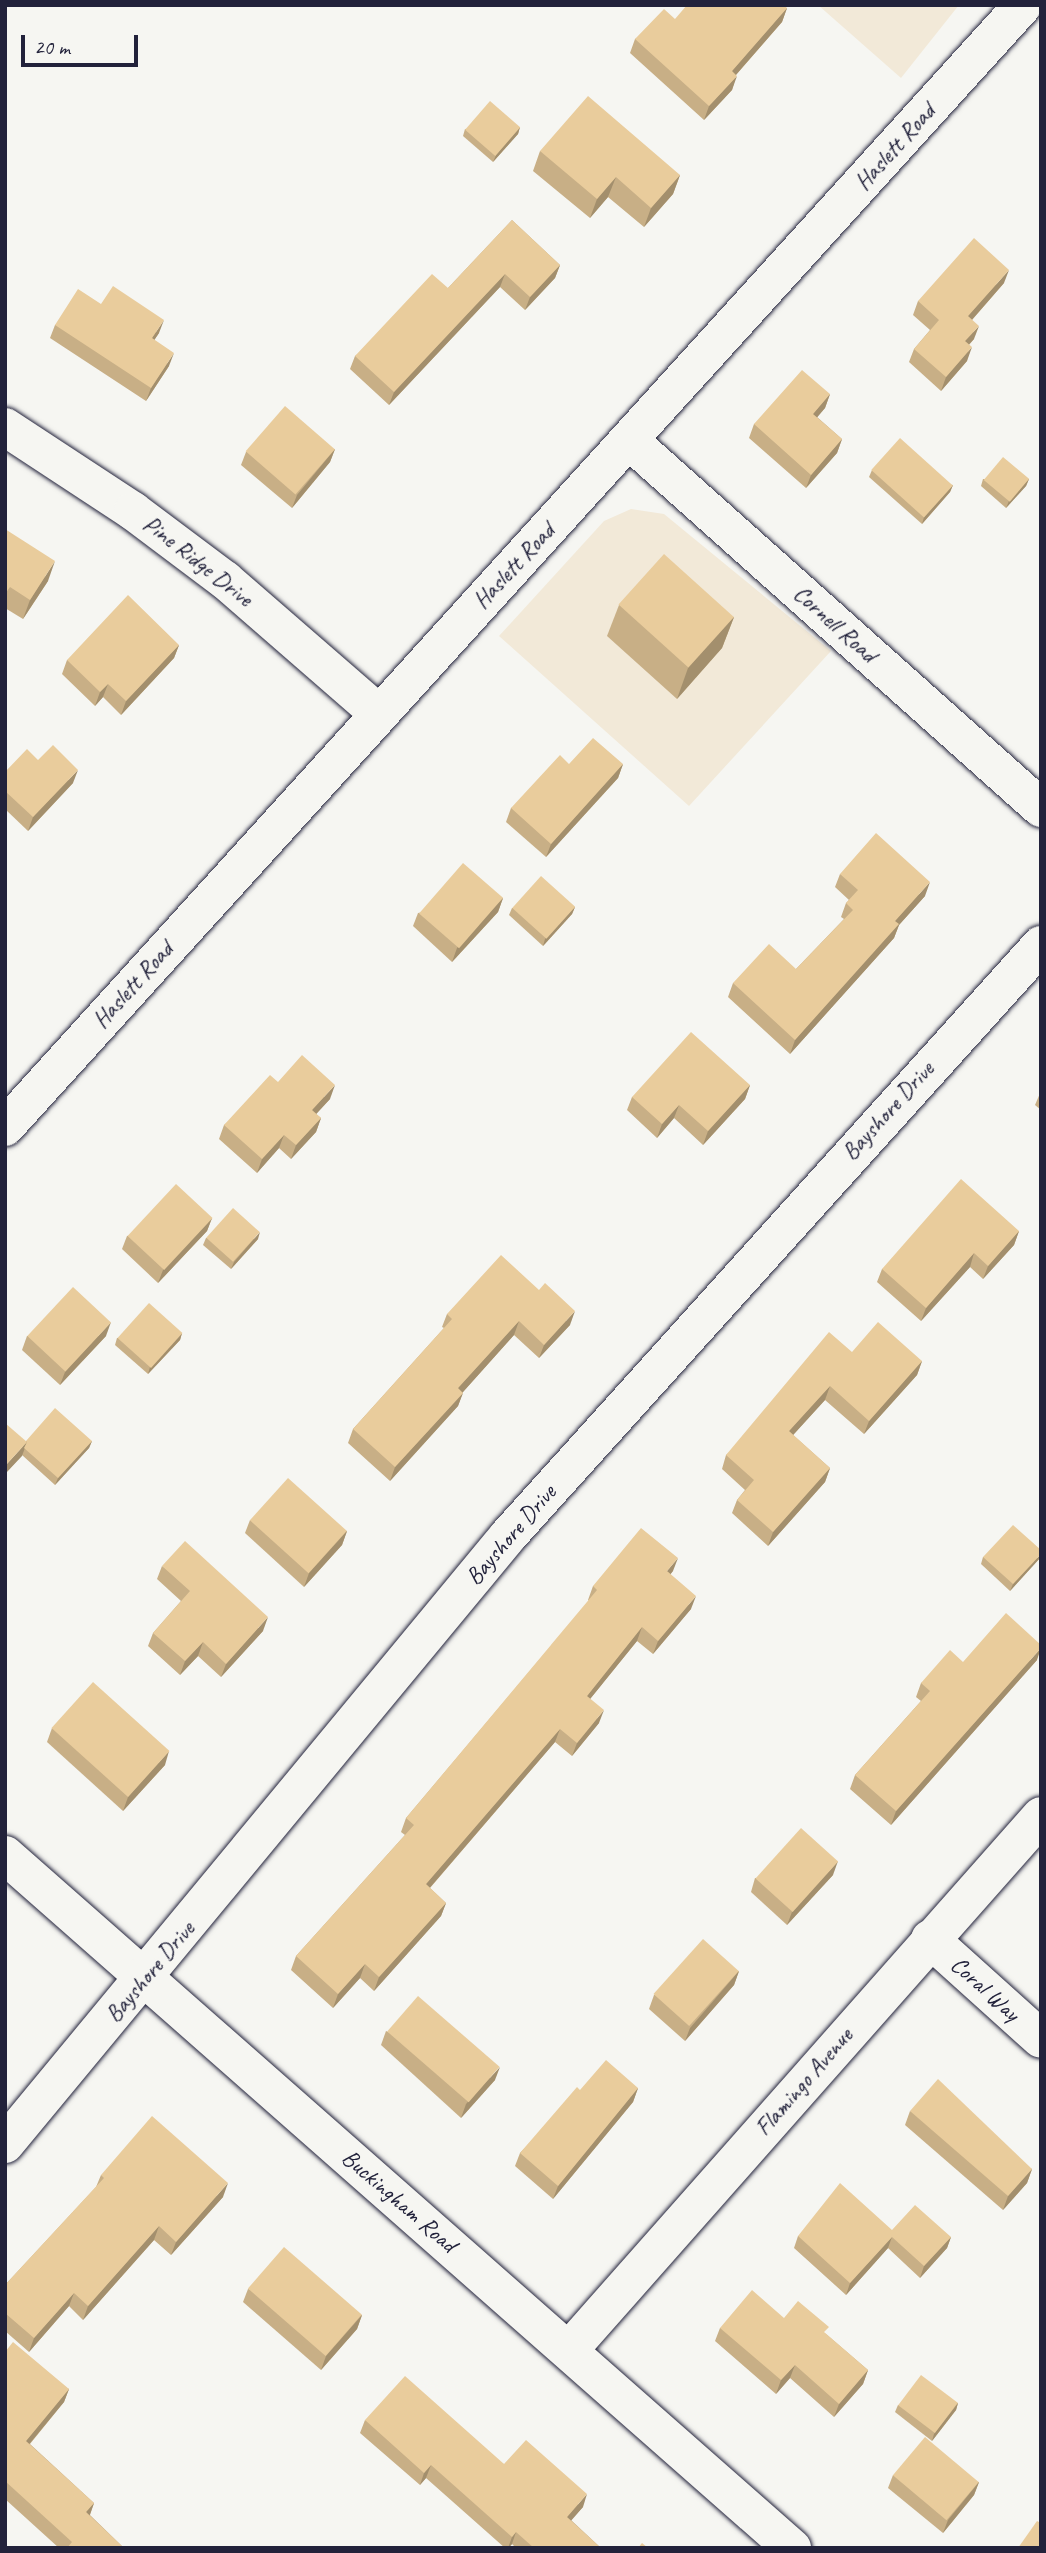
<!DOCTYPE html>
<style>
body{margin:0}
#map{position:relative;width:1046px;height:2553px;overflow:hidden;background:#f6f6f2;font-family:Caveat,sans-serif}
div>[style]{position:absolute}
.built>*{inset:0;background:#f2e9d8}
.roads{filter:drop-shadow(0 0 2px #22223b) drop-shadow(0 0 2px #22223b)}
.minor>*{height:38px;margin:-19px;padding:0 19px;transform-origin:19px;border-radius:19px;background:#f6f6f2}
.tertiary>*{height:38px;margin:-19px;padding:0 19px;transform-origin:19px;border-radius:19px;background:#f6f6f2}
.wall>*{inset:0;background:#c8af86}
.shaded-wall>*{inset:0;background:#a38f6d}
.building>*{inset:0;background:#e9cc9c;transform-origin:0 0}
span{translate:-50% -50%;white-space:nowrap;text-align:center;line-height:1.15;-webkit-text-stroke:5px #f6f6f2;paint-order:stroke}
.street-label{font-size:24px;color:#22223b}
.frame{position:absolute;inset:0;border:7px solid #22223b;pointer-events:none}
.scale{position:absolute;left:21px;top:35px;width:117px;height:32px;box-sizing:border-box;border:4px solid #22223b;border-top:0;padding-left:9px;font-size:21px;line-height:24px;white-space:nowrap;color:#22223b;-webkit-text-stroke:5px #f6f6f2;paint-order:stroke}
</style>
<div id="map">
<div class="built">
<i style="clip-path:polygon(818px 5px,959px 5px,901px 78px)"></i>
<i style="clip-path:polygon(631px 509px,664px 514px,831px 651px,689px 806px,499px 636px,604px 521px)"></i>
</div>
<div class="roads">
<div class="minor">
<i style="left:5px;top:427px;width:153px;rotate:33.3deg"></i>
<i style="left:133px;top:511px;width:115px;rotate:36.9deg"></i>
<i style="left:225px;top:580px;width:203px;rotate:41deg"></i>
<i style="left:630px;top:441px;width:551px;rotate:41.76deg"></i>
<i style="left:5px;top:1855px;width:1049px;rotate:41.37deg"></i>
<i style="left:930px;top:1939px;width:149px;rotate:42deg"></i>
<i style="left:5px;top:2144px;width:789px;rotate:-50.4deg"></i>
<i style="left:508px;top:1536px;width:796px;rotate:-47.95deg"></i>
<i style="left:570px;top:2349px;width:711px;rotate:-48.53deg"></i>
</div>
<div class="tertiary">
<i style="left:5px;top:1127px;width:1515px;rotate:-47.78deg"></i>
</div>
</div>
<div class="wall">
<i style="clip-path:polygon(787px 8px,782px 22px,736px 75px,732px 90px,704px 120px,630px 53px,635px 39px,675px 19px)"></i>
<i style="clip-path:polygon(520px 127px,518px 134px,493px 162px,463px 136px,465px 129px)"></i>
<i style="clip-path:polygon(540px 151px,680px 175px,673px 194px,644px 227px,608px 197px,590px 218px,533px 171px)"></i>
<i style="clip-path:polygon(512px 220px,560px 265px,555px 278px,525px 310px,500px 287px,389px 405px,350px 369px,355px 356px,448px 288px)"></i>
<i style="clip-path:polygon(1004px 283px,972px 320px,974px 339px,969px 345px,967px 361px,941px 391px,909px 362px,914px 349px,930px 330px,913px 315px,918px 301px)"></i>
<i style="clip-path:polygon(101px 304px,159px 333px,154px 340px,169px 366px,146px 401px,50px 338px,55px 325px)"></i>
<i style="clip-path:polygon(830px 394px,825px 408px,817px 417px,842px 439px,837px 453px,806px 488px,749px 438px,754px 424px)"></i>
<i style="clip-path:polygon(335px 449px,330px 462px,292px 508px,241px 465px,246px 452px)"></i>
<i style="clip-path:polygon(872px 470px,953px 485px,950px 492px,922px 524px,869px 477px)"></i>
<i style="clip-path:polygon(983px 479px,1029px 479px,1026px 486px,1006px 508px,981px 486px)"></i>
<i style="clip-path:polygon(5px 529px,48px 581px,23px 619px,5px 608px)"></i>
<i style="clip-path:polygon(619px 605px,734px 617px,722px 648px,677px 699px,607px 636px)"></i>
<i style="clip-path:polygon(179px 645px,174px 658px,121px 715px,103px 697px,95px 706px,62px 674px,67px 660px)"></i>
<i style="clip-path:polygon(38px 760px,73px 783px,28px 831px,5px 809px,5px 772px)"></i>
<i style="clip-path:polygon(623px 764px,618px 778px,546px 857px,506px 822px,511px 808px)"></i>
<i style="clip-path:polygon(840px 874px,925px 896px,899px 925px,894px 938px,790px 1054px,728px 997px,733px 983px,796px 969px,844px 919px,841px 917px,846px 903px,849px 900px,835px 887px)"></i>
<i style="clip-path:polygon(503px 898px,498px 912px,452px 962px,413px 926px,418px 913px)"></i>
<i style="clip-path:polygon(575px 907px,572px 914px,543px 946px,509px 915px,512px 908px)"></i>
<i style="clip-path:polygon(278px 1082px,330px 1099px,316px 1114px,321px 1118px,316px 1132px,291px 1159px,279px 1148px,257px 1173px,219px 1139px,224px 1125px)"></i>
<i style="clip-path:polygon(750px 1085px,745px 1099px,703px 1145px,674px 1118px,657px 1138px,627px 1110px,632px 1097px)"></i>
<i style="clip-path:polygon(1041px 1091px,1041px 1110px,1035px 1105px)"></i>
<i style="clip-path:polygon(212px 1218px,207px 1231px,158px 1283px,122px 1249px,127px 1236px)"></i>
<i style="clip-path:polygon(1019px 1231px,1014px 1245px,983px 1279px,970px 1267px,921px 1321px,877px 1282px,882px 1269px)"></i>
<i style="clip-path:polygon(206px 1238px,258px 1239px,231px 1269px,203px 1245px)"></i>
<i style="clip-path:polygon(539px 1290px,570px 1325px,539px 1358px,514px 1335px,463px 1392px,458px 1406px,390px 1481px,348px 1443px,353px 1429px,444px 1328px,442px 1327px,447px 1314px)"></i>
<i style="clip-path:polygon(182px 1333px,180px 1340px,148px 1374px,115px 1345px,117px 1338px)"></i>
<i style="clip-path:polygon(27px 1336px,106px 1336px,60px 1385px,22px 1350px)"></i>
<i style="clip-path:polygon(852px 1352px,922px 1361px,917px 1375px,864px 1434px,825px 1400px,793px 1435px,830px 1468px,825px 1482px,768px 1546px,732px 1513px,737px 1500px,745px 1490px,722px 1469px,726px 1455px)"></i>
<i style="clip-path:polygon(26px 1441px,92px 1441px,89px 1448px,55px 1485px,22px 1455px,5px 1474px)"></i>
<i style="clip-path:polygon(250px 1520px,347px 1531px,342px 1545px,304px 1587px,245px 1533px)"></i>
<i style="clip-path:polygon(983px 1557px,1040px 1558px,1010px 1591px,981px 1564px)"></i>
<i style="clip-path:polygon(162px 1566px,263px 1631px,221px 1677px,198px 1656px,180px 1675px,148px 1646px,153px 1633px,181px 1601px,157px 1579px)"></i>
<i style="clip-path:polygon(673px 1571px,670px 1574px,691px 1609px,653px 1654px,637px 1641px,590px 1699px,599px 1723px,572px 1756px,555px 1742px,430px 1888px,446px 1903px,441px 1916px,374px 1991px,360px 1978px,333px 2008px,291px 1970px,296px 1956px,405px 1835px,401px 1832px,406px 1818px,589px 1601px,588px 1600px,593px 1586px)"></i>
<i style="clip-path:polygon(1037px 1660px,891px 1825px,850px 1789px,855px 1775px,921px 1701px,916px 1697px,921px 1683px,963px 1662px)"></i>
<i style="clip-path:polygon(52px 1728px,165px 1765px,123px 1811px,47px 1742px)"></i>
<i style="clip-path:polygon(833px 1875px,787px 1925px,751px 1892px,755px 1878px)"></i>
<i style="clip-path:polygon(739px 1971px,734px 1985px,685px 2041px,649px 2009px,654px 1995px)"></i>
<i style="clip-path:polygon(386px 2031px,495px 2080px,461px 2118px,381px 2045px)"></i>
<i style="clip-path:polygon(638px 2088px,633px 2102px,553px 2199px,515px 2166px,520px 2153px,580px 2090px)"></i>
<i style="clip-path:polygon(910px 2111px,1032px 2169px,1027px 2183px,1003px 2210px,905px 2125px)"></i>
<i style="clip-path:polygon(101px 2175px,223px 2197px,171px 2255px,154px 2240px,83px 2320px,69px 2306px,29px 2352px,5px 2331px,5px 2285px,96px 2187px)"></i>
<i style="clip-path:polygon(892px 2230px,951px 2237px,947px 2248px,920px 2278px,888px 2248px,846px 2295px,794px 2248px,798px 2236px)"></i>
<i style="clip-path:polygon(248px 2289px,362px 2315px,357px 2329px,321px 2370px,243px 2302px)"></i>
<i style="clip-path:polygon(784px 2318px,826px 2334px,868px 2370px,863px 2384px,834px 2417px,790px 2378px,776px 2394px,715px 2341px,720px 2328px)"></i>
<i style="clip-path:polygon(5px 2352px,69px 2389px,64px 2402px,30px 2444px,94px 2503px,90px 2515px,124px 2548px,59px 2548px,5px 2499px)"></i>
<i style="clip-path:polygon(958px 2403px,956px 2410px,932px 2441px,895px 2412px,898px 2405px)"></i>
<i style="clip-path:polygon(365px 2420px,504px 2464px,583px 2507px,571px 2520px,601px 2548px,516px 2548px,512px 2544px,509px 2548px,505px 2548px,426px 2478px,420px 2485px,360px 2433px)"></i>
<i style="clip-path:polygon(893px 2475px,979px 2482px,974px 2495px,943px 2533px,888px 2488px)"></i>
</div>
<div class="shaded-wall">
<i style="clip-path:polygon(787px 8px,782px 22px,727px 85px,732px 71px)"></i>
<i style="clip-path:polygon(737px 76px,732px 90px,704px 120px,709px 106px)"></i>
<i style="clip-path:polygon(520px 127px,518px 134px,493px 162px,496px 155px)"></i>
<i style="clip-path:polygon(680px 175px,673px 194px,644px 227px,651px 208px)"></i>
<i style="clip-path:polygon(616px 177px,608px 197px,590px 218px,597px 199px)"></i>
<i style="clip-path:polygon(560px 265px,555px 278px,525px 310px,530px 297px)"></i>
<i style="clip-path:polygon(1009px 270px,1004px 283px,963px 330px,968px 316px)"></i>
<i style="clip-path:polygon(505px 274px,500px 287px,389px 405px,394px 392px)"></i>
<i style="clip-path:polygon(164px 320px,159px 333px,147px 351px,152px 338px)"></i>
<i style="clip-path:polygon(979px 326px,974px 339px,960px 354px,965px 341px)"></i>
<i style="clip-path:polygon(972px 347px,967px 361px,941px 391px,946px 377px)"></i>
<i style="clip-path:polygon(174px 353px,169px 366px,146px 401px,151px 388px)"></i>
<i style="clip-path:polygon(830px 394px,825px 408px,809px 427px,813px 414px)"></i>
<i style="clip-path:polygon(842px 439px,837px 453px,806px 488px,811px 475px)"></i>
<i style="clip-path:polygon(335px 449px,330px 462px,292px 508px,297px 495px)"></i>
<i style="clip-path:polygon(1029px 479px,1026px 486px,1006px 508px,1009px 501px)"></i>
<i style="clip-path:polygon(953px 485px,950px 492px,922px 524px,924px 517px)"></i>
<i style="clip-path:polygon(55px 561px,48px 581px,23px 619px,30px 600px)"></i>
<i style="clip-path:polygon(734px 617px,722px 648px,677px 699px,688px 668px)"></i>
<i style="clip-path:polygon(179px 645px,174px 658px,121px 715px,126px 701px)"></i>
<i style="clip-path:polygon(108px 684px,103px 697px,95px 706px,100px 692px)"></i>
<i style="clip-path:polygon(623px 764px,618px 778px,546px 857px,551px 844px)"></i>
<i style="clip-path:polygon(78px 770px,73px 783px,28px 831px,33px 817px)"></i>
<i style="clip-path:polygon(930px 882px,925px 896px,899px 925px,894px 938px,790px 1054px,795px 1040px,895px 921px)"></i>
<i style="clip-path:polygon(503px 898px,498px 912px,452px 962px,457px 948px)"></i>
<i style="clip-path:polygon(575px 907px,572px 914px,543px 946px,545px 939px)"></i>
<i style="clip-path:polygon(335px 1085px,330px 1099px,307px 1124px,312px 1110px)"></i>
<i style="clip-path:polygon(750px 1085px,745px 1099px,703px 1145px,708px 1131px)"></i>
<i style="clip-path:polygon(679px 1105px,674px 1118px,657px 1138px,662px 1124px)"></i>
<i style="clip-path:polygon(321px 1118px,316px 1132px,291px 1159px,296px 1145px)"></i>
<i style="clip-path:polygon(284px 1135px,279px 1148px,257px 1173px,262px 1159px)"></i>
<i style="clip-path:polygon(212px 1218px,207px 1231px,158px 1283px,163px 1270px)"></i>
<i style="clip-path:polygon(1019px 1231px,1014px 1245px,983px 1279px,988px 1266px)"></i>
<i style="clip-path:polygon(260px 1232px,258px 1239px,231px 1269px,234px 1262px)"></i>
<i style="clip-path:polygon(974px 1253px,970px 1267px,921px 1321px,926px 1308px)"></i>
<i style="clip-path:polygon(575px 1311px,570px 1325px,539px 1358px,544px 1345px)"></i>
<i style="clip-path:polygon(519px 1321px,514px 1335px,454px 1402px,458px 1388px)"></i>
<i style="clip-path:polygon(111px 1322px,106px 1336px,60px 1385px,65px 1372px)"></i>
<i style="clip-path:polygon(182px 1333px,180px 1340px,148px 1374px,150px 1367px)"></i>
<i style="clip-path:polygon(922px 1361px,917px 1375px,864px 1434px,869px 1421px)"></i>
<i style="clip-path:polygon(830px 1386px,825px 1400px,784px 1445px,789px 1431px)"></i>
<i style="clip-path:polygon(463px 1393px,458px 1406px,390px 1481px,395px 1467px)"></i>
<i style="clip-path:polygon(92px 1441px,89px 1448px,55px 1485px,58px 1478px)"></i>
<i style="clip-path:polygon(27px 1442px,22px 1456px,5px 1474px,5px 1466px)"></i>
<i style="clip-path:polygon(830px 1468px,825px 1482px,768px 1546px,773px 1532px)"></i>
<i style="clip-path:polygon(347px 1531px,342px 1545px,304px 1587px,309px 1573px)"></i>
<i style="clip-path:polygon(1041px 1554px,1040px 1558px,1010px 1591px,1013px 1584px)"></i>
<i style="clip-path:polygon(678px 1558px,673px 1571px,662px 1585px,667px 1571px)"></i>
<i style="clip-path:polygon(696px 1596px,691px 1609px,653px 1654px,658px 1641px)"></i>
<i style="clip-path:polygon(268px 1617px,263px 1631px,221px 1677px,226px 1664px)"></i>
<i style="clip-path:polygon(642px 1627px,637px 1641px,582px 1709px,587px 1696px)"></i>
<i style="clip-path:polygon(203px 1642px,198px 1656px,180px 1675px,185px 1661px)"></i>
<i style="clip-path:polygon(1041px 1648px,1037px 1660px,891px 1825px,896px 1811px)"></i>
<i style="clip-path:polygon(604px 1710px,599px 1723px,572px 1756px,577px 1743px)"></i>
<i style="clip-path:polygon(560px 1729px,555px 1742px,421px 1898px,426px 1884px)"></i>
<i style="clip-path:polygon(169px 1751px,165px 1765px,123px 1811px,128px 1797px)"></i>
<i style="clip-path:polygon(838px 1861px,833px 1875px,787px 1925px,792px 1912px)"></i>
<i style="clip-path:polygon(446px 1903px,441px 1916px,374px 1991px,379px 1977px)"></i>
<i style="clip-path:polygon(365px 1964px,360px 1978px,333px 2008px,338px 1994px)"></i>
<i style="clip-path:polygon(739px 1971px,734px 1985px,685px 2041px,690px 2028px)"></i>
<i style="clip-path:polygon(500px 2067px,495px 2080px,461px 2118px,466px 2104px)"></i>
<i style="clip-path:polygon(638px 2088px,633px 2102px,553px 2199px,558px 2186px)"></i>
<i style="clip-path:polygon(1032px 2169px,1027px 2183px,1003px 2210px,1008px 2196px)"></i>
<i style="clip-path:polygon(228px 2183px,223px 2197px,171px 2255px,176px 2242px)"></i>
<i style="clip-path:polygon(159px 2226px,154px 2240px,83px 2320px,88px 2306px)"></i>
<i style="clip-path:polygon(892px 2237px,888px 2248px,846px 2295px,850px 2283px)"></i>
<i style="clip-path:polygon(951px 2237px,947px 2248px,920px 2278px,924px 2266px)"></i>
<i style="clip-path:polygon(74px 2293px,69px 2306px,29px 2352px,34px 2338px)"></i>
<i style="clip-path:polygon(362px 2315px,357px 2329px,321px 2370px,326px 2356px)"></i>
<i style="clip-path:polygon(795px 2365px,790px 2378px,776px 2394px,781px 2380px)"></i>
<i style="clip-path:polygon(868px 2370px,863px 2384px,834px 2417px,839px 2404px)"></i>
<i style="clip-path:polygon(69px 2389px,64px 2402px,21px 2454px,26px 2441px)"></i>
<i style="clip-path:polygon(958px 2403px,956px 2410px,932px 2441px,934px 2434px)"></i>
<i style="clip-path:polygon(431px 2465px,426px 2478px,420px 2485px,424px 2473px)"></i>
<i style="clip-path:polygon(979px 2482px,974px 2495px,943px 2533px,948px 2520px)"></i>
<i style="clip-path:polygon(587px 2494px,583px 2507px,563px 2530px,567px 2517px)"></i>
<i style="clip-path:polygon(94px 2503px,89px 2517px,86px 2512px)"></i>
<i style="clip-path:polygon(516px 2532px,512px 2544px,508px 2548px,512px 2537px)"></i>
</div>
<div class="building">
<i style="clip-path:polygon(687px 5px,784px 5px,787px 8px,732px 71px,737px 76px,709px 106px,635px 39px,664px 9px,675px 19px)"></i>
<i style="clip-path:polygon(588px 96px,680px 175px,651px 208px,616px 177px,597px 199px,540px 151px)"></i>
<i style="left:490px;top:101px;width:40px;height:38px;rotate:41deg"></i>
<i style="clip-path:polygon(512px 220px,560px 265px,530px 297px,505px 274px,394px 392px,355px 356px,432px 274px,448px 288px)"></i>
<i style="clip-path:polygon(974px 238px,1009px 270px,968px 316px,979px 326px,965px 341px,972px 347px,946px 377px,914px 349px,939px 320px,918px 301px)"></i>
<i style="clip-path:polygon(113px 286px,164px 320px,152px 338px,174px 353px,151px 388px,55px 325px,78px 289px,101px 304px)"></i>
<i style="clip-path:polygon(802px 370px,830px 394px,813px 414px,842px 439px,811px 475px,754px 424px)"></i>
<i style="left:285px;top:406px;width:66px;height:60px;rotate:41deg"></i>
<i style="left:900px;top:438px;width:71px;height:43px;rotate:42deg"></i>
<i style="left:1003px;top:457px;width:34px;height:30px;rotate:40deg"></i>
<i style="clip-path:polygon(5px 529px,55px 561px,30px 600px,10px 587px,5px 594px)"></i>
<i style="left:664px;top:554px;width:94px;height:68px;rotate:42deg"></i>
<i style="clip-path:polygon(128px 595px,179px 645px,126px 701px,108px 684px,100px 692px,67px 660px)"></i>
<i style="clip-path:polygon(593px 738px,623px 764px,551px 844px,511px 808px,560px 755px,569px 764px)"></i>
<i style="clip-path:polygon(53px 745px,78px 770px,33px 817px,5px 791px,5px 772px,27px 749px,38px 760px)"></i>
<i style="clip-path:polygon(876px 833px,930px 882px,895px 921px,899px 924px,795px 1040px,733px 983px,769px 944px,796px 969px,853px 910px,846px 903px,858px 890px,840px 874px)"></i>
<i style="left:463px;top:863px;width:53px;height:67px;rotate:41deg"></i>
<i style="left:541px;top:876px;width:46px;height:43px;rotate:42deg"></i>
<i style="clip-path:polygon(691px 1032px,750px 1085px,708px 1131px,679px 1105px,662px 1124px,632px 1097px)"></i>
<i style="clip-path:polygon(302px 1055px,335px 1085px,312px 1110px,321px 1118px,296px 1145px,284px 1135px,262px 1159px,224px 1125px,270px 1075px,278px 1082px)"></i>
<i style="clip-path:polygon(961px 1179px,1019px 1231px,988px 1266px,974px 1253px,926px 1308px,882px 1269px)"></i>
<i style="left:176px;top:1184px;width:50px;height:71px;rotate:43deg"></i>
<i style="left:233px;top:1208px;width:36px;height:40px;rotate:42deg"></i>
<i style="clip-path:polygon(501px 1255px,539px 1290px,545px 1283px,575px 1311px,544px 1345px,519px 1321px,458px 1388px,463px 1393px,395px 1467px,353px 1429px,452px 1319px,447px 1314px)"></i>
<i style="left:73px;top:1287px;width:52px;height:67px;rotate:43deg"></i>
<i style="left:149px;top:1303px;width:45px;height:47px;rotate:42deg"></i>
<i style="clip-path:polygon(878px 1322px,922px 1361px,869px 1421px,830px 1386px,789px 1431px,830px 1468px,773px 1532px,737px 1500px,754px 1480px,726px 1455px,829px 1332px,852px 1352px)"></i>
<i style="clip-path:polygon(55px 1408px,92px 1441px,58px 1478px,24px 1448px,27px 1442px,26px 1441px)"></i>
<i style="clip-path:polygon(5px 1423px,27px 1442px,5px 1466px)"></i>
<i style="left:288px;top:1478px;width:79px;height:57px;rotate:42deg"></i>
<i style="clip-path:polygon(1013px 1525px,1041px 1550px,1041px 1554px,1013px 1584px,983px 1557px)"></i>
<i style="clip-path:polygon(641px 1528px,678px 1558px,667px 1571px,696px 1596px,658px 1641px,642px 1627px,587px 1696px,604px 1710px,577px 1743px,560px 1729px,426px 1884px,446px 1903px,379px 1977px,365px 1964px,338px 1994px,296px 1956px,414px 1825px,406px 1818px,597px 1590px,593px 1586px)"></i>
<i style="clip-path:polygon(185px 1541px,268px 1617px,226px 1664px,203px 1642px,185px 1661px,153px 1633px,190px 1591px,162px 1566px)"></i>
<i style="clip-path:polygon(1006px 1613px,1041px 1645px,1041px 1648px,896px 1811px,855px 1775px,930px 1691px,921px 1683px,950px 1650px,963px 1662px)"></i>
<i style="left:93px;top:1682px;width:103px;height:62px;rotate:42deg"></i>
<i style="left:801px;top:1828px;width:50px;height:68px;rotate:42deg"></i>
<i style="left:703px;top:1939px;width:48px;height:74px;rotate:42deg"></i>
<i style="left:418px;top:1996px;width:108px;height:47px;rotate:41deg"></i>
<i style="clip-path:polygon(606px 2060px,638px 2088px,558px 2186px,520px 2153px,577px 2087px,580px 2090px)"></i>
<i style="clip-path:polygon(938px 2079px,1032px 2169px,1008px 2196px,910px 2111px)"></i>
<i style="clip-path:polygon(152px 2116px,228px 2183px,176px 2242px,159px 2226px,88px 2306px,74px 2293px,34px 2338px,5px 2313px,5px 2285px,104px 2178px,101px 2175px)"></i>
<i style="clip-path:polygon(840px 2183px,892px 2230px,915px 2205px,951px 2237px,924px 2266px,892px 2237px,850px 2283px,798px 2236px)"></i>
<i style="left:284px;top:2247px;width:103px;height:55px;rotate:41deg"></i>
<i style="clip-path:polygon(752px 2290px,784px 2318px,798px 2301px,829px 2327px,824px 2332px,868px 2370px,839px 2404px,795px 2365px,781px 2380px,720px 2328px)"></i>
<i style="clip-path:polygon(13px 2342px,69px 2389px,26px 2441px,94px 2503px,86px 2512px,124px 2548px,67px 2548px,72px 2542px,5px 2481px,5px 2352px)"></i>
<i style="left:921px;top:2375px;width:46px;height:38px;rotate:37deg"></i>
<i style="clip-path:polygon(405px 2376px,504px 2464px,526px 2440px,587px 2494px,567px 2517px,601px 2548px,534px 2548px,516px 2532px,512px 2537px,431px 2465px,424px 2473px,365px 2420px)"></i>
<i style="left:925px;top:2437px;width:70px;height:50px;rotate:40deg"></i>
<i style="clip-path:polygon(1037px 2521px,1041px 2523px,1041px 2548px,1018px 2548px)"></i>
<i style="clip-path:polygon(642px 2543px,648px 2548px,638px 2548px)"></i>
</div>
<div class="street-label">
<span style="left:895px;top:147px;rotate:-48deg">Haslett Road</span>
<span style="left:198px;top:561px;rotate:38deg">Pine Ridge Drive</span>
<span style="left:514px;top:566px;rotate:-47deg">Haslett Road</span>
<span style="left:835px;top:624px;rotate:42deg">Cornell Road</span>
<span style="left:133px;top:985px;rotate:-48deg">Haslett Road</span>
<span style="left:888px;top:1111px;rotate:-48deg">Bayshore Drive</span>
<span style="left:511px;top:1535px;rotate:-49deg">Bayshore Drive</span>
<span style="left:150px;top:1972px;rotate:-50deg">Bayshore Drive</span>
<span style="left:985px;top:1989px;rotate:42deg">Coral Way</span>
<span style="left:804px;top:2082px;rotate:-49deg">Flamingo Avenue</span>
<span style="left:399px;top:2201px;rotate:41deg">Buckingham Road</span>
</div>
<div class="frame"></div>
<div class="scale">20 m</div>
</div>
